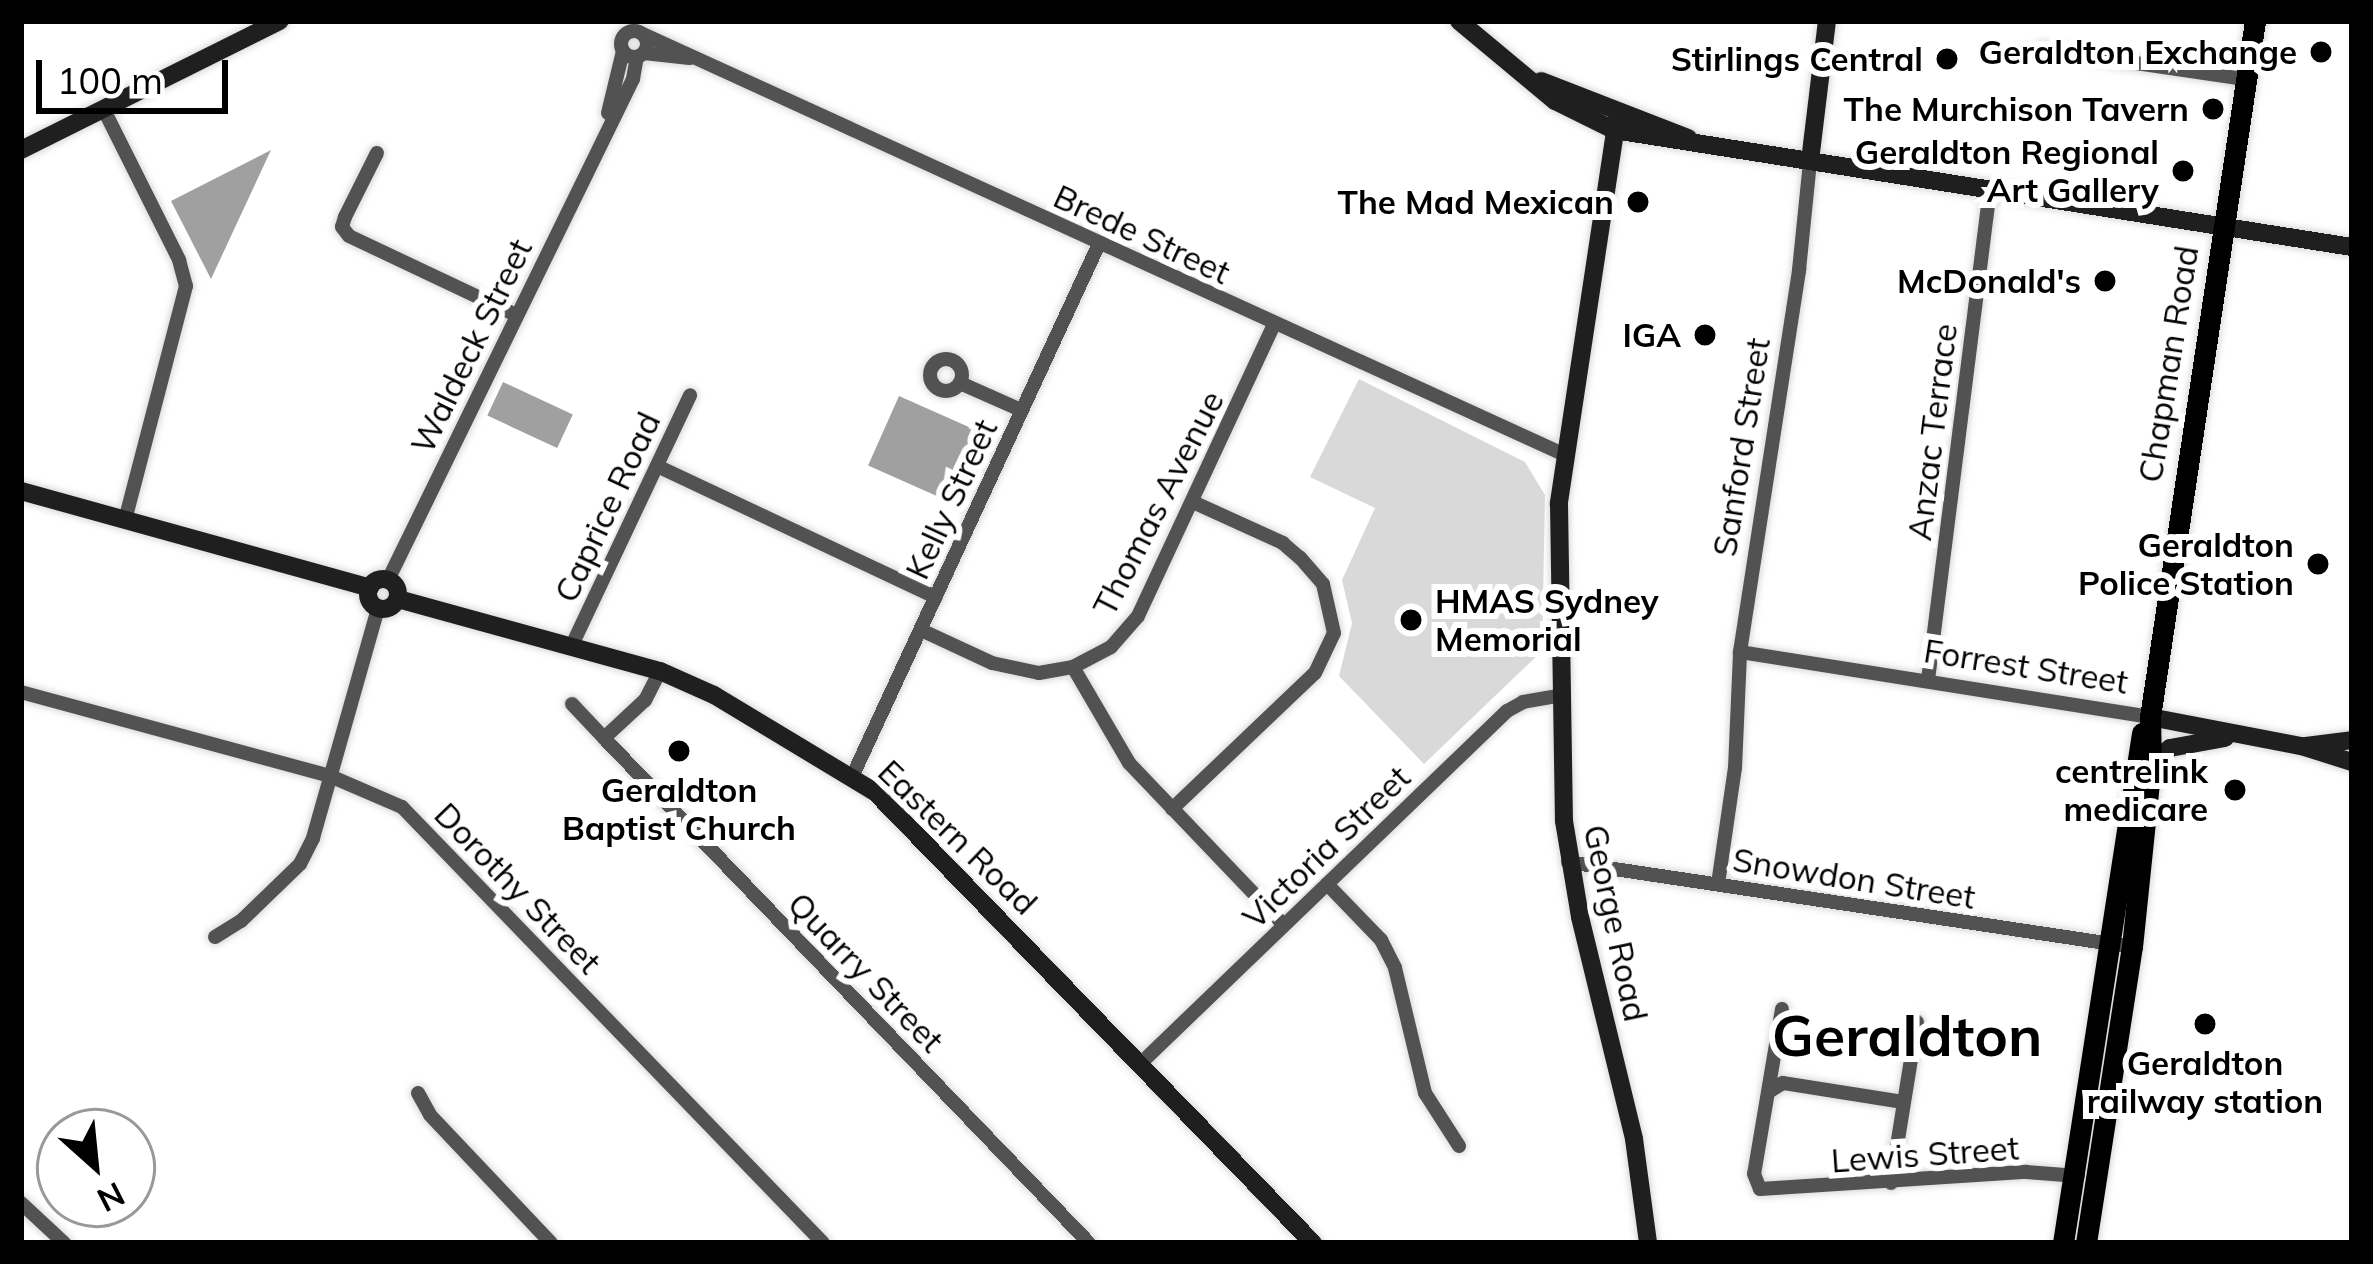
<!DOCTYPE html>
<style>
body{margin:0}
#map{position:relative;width:2373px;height:1264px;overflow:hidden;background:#fff;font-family:Mulish,sans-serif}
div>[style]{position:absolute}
.green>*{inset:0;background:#d9d9d9}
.water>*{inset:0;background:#a0a0a0;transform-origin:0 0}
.roads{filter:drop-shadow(0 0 3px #dbdbdb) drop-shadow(0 0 3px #dbdbdb)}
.street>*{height:14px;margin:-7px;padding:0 7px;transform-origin:7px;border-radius:7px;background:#525252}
.street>.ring{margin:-7px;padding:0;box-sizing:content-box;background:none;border:14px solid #525252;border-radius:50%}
.secondary>*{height:18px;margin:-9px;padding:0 9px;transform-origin:9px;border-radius:9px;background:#1f1f1f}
.secondary>.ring{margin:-9px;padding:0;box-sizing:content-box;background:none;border:18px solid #1f1f1f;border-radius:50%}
.primary>*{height:21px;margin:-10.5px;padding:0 10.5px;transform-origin:10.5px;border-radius:10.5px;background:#000}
.dots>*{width:33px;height:33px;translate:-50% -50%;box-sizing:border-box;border:6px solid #fff;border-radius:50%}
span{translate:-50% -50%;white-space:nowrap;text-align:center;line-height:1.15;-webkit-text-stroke:12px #fff;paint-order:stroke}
.poi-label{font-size:33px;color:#000;font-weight:700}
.right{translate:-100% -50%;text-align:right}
.left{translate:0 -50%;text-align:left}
.street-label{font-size:33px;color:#000}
.town-label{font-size:57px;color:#000;font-weight:700}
.frame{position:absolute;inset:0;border:24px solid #000;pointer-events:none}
.north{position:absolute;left:36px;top:1108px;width:120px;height:120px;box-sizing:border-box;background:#fff;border:3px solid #999;border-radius:50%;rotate:153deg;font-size:33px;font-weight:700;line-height:48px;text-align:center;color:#000}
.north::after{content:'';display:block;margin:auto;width:42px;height:54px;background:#000;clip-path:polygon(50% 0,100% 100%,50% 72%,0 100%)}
.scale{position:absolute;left:36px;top:60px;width:192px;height:54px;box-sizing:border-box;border:6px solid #000;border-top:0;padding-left:15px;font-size:36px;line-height:42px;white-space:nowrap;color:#000;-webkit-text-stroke:9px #fff;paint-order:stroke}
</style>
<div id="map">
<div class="green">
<i style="clip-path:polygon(1359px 379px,1525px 462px,1545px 495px,1542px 651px,1424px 764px,1339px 676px,1352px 623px,1342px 580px,1375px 508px,1310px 477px)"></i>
</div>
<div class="water">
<i style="clip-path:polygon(271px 150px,211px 279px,171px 201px)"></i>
<i style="left:503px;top:382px;width:77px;height:37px;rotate:25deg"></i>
<i style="left:899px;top:396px;width:98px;height:76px;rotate:24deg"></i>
</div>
<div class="roads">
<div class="street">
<i class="ring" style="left:621px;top:31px;width:12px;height:12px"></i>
<i style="left:643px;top:34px;width:1011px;rotate:24.54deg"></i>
<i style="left:2041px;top:49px;width:206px;rotate:8.4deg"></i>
<i style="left:644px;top:53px;width:46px;rotate:6.2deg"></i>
<i style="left:104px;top:110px;width:168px;rotate:63.4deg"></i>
<i style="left:179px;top:260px;width:27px;rotate:75deg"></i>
<i style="left:186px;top:286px;width:242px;rotate:104.6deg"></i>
<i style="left:608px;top:113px;width:64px;rotate:-76.4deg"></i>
<i style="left:377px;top:153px;width:72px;rotate:116.6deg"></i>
<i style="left:345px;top:217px;width:10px;rotate:107deg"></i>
<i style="left:342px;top:227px;width:11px;rotate:52deg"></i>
<i style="left:349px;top:236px;width:185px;rotate:25.3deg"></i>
<i class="ring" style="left:930px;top:359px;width:18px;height:18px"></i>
<i style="left:960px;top:383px;width:67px;rotate:23.9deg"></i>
<i style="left:657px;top:466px;width:308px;rotate:25.2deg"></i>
<i style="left:388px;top:580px;width:558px;rotate:-63.94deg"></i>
<i style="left:633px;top:79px;width:22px;rotate:-80deg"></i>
<i style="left:921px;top:630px;width:78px;rotate:24.9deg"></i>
<i style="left:992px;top:663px;width:48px;rotate:12deg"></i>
<i style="left:1039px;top:673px;width:35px;rotate:-10deg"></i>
<i style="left:1073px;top:667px;width:43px;rotate:-27.8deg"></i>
<i style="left:1111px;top:647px;width:41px;rotate:-48.9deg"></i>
<i style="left:1138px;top:616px;width:321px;rotate:-65deg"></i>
<i style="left:573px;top:643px;width:274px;rotate:-64.7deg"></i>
<i style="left:1740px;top:652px;width:415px;rotate:9deg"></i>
<i style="left:1073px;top:667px;width:111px;rotate:59.7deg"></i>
<i style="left:1129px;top:763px;width:223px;rotate:46.3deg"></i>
<i style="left:660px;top:671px;width:33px;rotate:117deg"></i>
<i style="left:645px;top:700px;width:56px;rotate:137.2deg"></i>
<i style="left:604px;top:738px;width:700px;rotate:46.16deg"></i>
<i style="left:1928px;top:680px;width:492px;rotate:-82.8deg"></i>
<i style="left:21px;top:692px;width:320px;rotate:15.2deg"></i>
<i style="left:330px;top:776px;width:78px;rotate:23.3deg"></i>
<i style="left:402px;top:807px;width:606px;rotate:46deg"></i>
<i style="left:572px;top:704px;width:47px;rotate:46.7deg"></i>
<i style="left:852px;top:777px;width:587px;rotate:-65.14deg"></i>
<i style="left:1172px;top:809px;width:197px;rotate:-43.6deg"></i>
<i style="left:1315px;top:673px;width:44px;rotate:-64.6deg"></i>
<i style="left:1334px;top:633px;width:50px;rotate:-102.7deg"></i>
<i style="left:1323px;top:584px;width:35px;rotate:-131deg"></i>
<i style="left:1300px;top:558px;width:23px;rotate:-139deg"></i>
<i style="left:1283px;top:543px;width:99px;rotate:-155.5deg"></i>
<i style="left:1568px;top:862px;width:570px;rotate:8.57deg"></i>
<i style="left:1327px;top:884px;width:78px;rotate:46deg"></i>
<i style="left:1381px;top:940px;width:31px;rotate:63deg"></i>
<i style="left:1395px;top:968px;width:129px;rotate:76.5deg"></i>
<i style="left:1425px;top:1093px;width:63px;rotate:57.3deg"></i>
<i style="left:1718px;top:884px;width:117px;rotate:-81.7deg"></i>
<i style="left:1735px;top:768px;width:116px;rotate:-87.5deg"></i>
<i style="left:1740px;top:652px;width:387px;rotate:-81.2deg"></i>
<i style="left:1799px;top:270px;width:110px;rotate:-84.2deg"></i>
<i style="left:215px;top:937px;width:31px;rotate:-32deg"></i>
<i style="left:241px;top:921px;width:82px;rotate:-44deg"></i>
<i style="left:300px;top:864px;width:29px;rotate:-63deg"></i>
<i style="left:313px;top:838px;width:239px;rotate:-74.2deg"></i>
<i style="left:1782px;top:1009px;width:167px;rotate:99.6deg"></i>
<i style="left:1754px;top:1174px;width:16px;rotate:68deg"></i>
<i style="left:1760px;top:1189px;width:267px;rotate:-3.7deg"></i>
<i style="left:2026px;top:1172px;width:52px;rotate:4.4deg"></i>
<i style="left:1140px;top:1064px;width:509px;rotate:-43.89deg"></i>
<i style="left:1507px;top:711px;width:18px;rotate:-29deg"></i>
<i style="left:1523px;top:702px;width:40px;rotate:-10deg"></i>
<i style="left:1770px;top:1091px;width:15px;rotate:-32deg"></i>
<i style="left:1783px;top:1083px;width:121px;rotate:9deg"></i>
<i style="left:418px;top:1093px;width:25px;rotate:61deg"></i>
<i style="left:430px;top:1115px;width:176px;rotate:46.6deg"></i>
<i style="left:1891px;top:1183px;width:163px;rotate:-80.8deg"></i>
<i style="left:21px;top:1203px;width:59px;rotate:42.9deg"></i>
</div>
<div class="secondary">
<i style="left:1459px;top:21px;width:125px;rotate:39.8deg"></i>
<i style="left:1555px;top:101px;width:66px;rotate:26.2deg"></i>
<i style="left:1614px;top:130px;width:747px;rotate:9.01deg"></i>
<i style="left:1541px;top:81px;width:158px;rotate:21.2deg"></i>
<i style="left:1618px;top:112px;width:396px;rotate:98.6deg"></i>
<i style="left:1559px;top:504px;width:317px;rotate:89.1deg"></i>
<i style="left:1564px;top:821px;width:97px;rotate:80.5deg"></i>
<i style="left:1580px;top:917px;width:228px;rotate:76.3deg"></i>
<i style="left:1634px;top:1139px;width:105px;rotate:82.3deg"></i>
<i style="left:21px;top:150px;width:289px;rotate:-26.5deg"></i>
<i style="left:1810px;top:161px;width:141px;rotate:-83.1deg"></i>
<i style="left:21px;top:491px;width:362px;rotate:15.5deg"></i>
<i class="ring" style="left:368px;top:579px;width:12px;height:12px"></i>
<i style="left:398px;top:599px;width:272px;rotate:15.4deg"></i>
<i style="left:660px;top:671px;width:59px;rotate:24deg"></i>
<i style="left:714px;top:695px;width:188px;rotate:31.1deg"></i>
<i style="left:875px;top:792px;width:629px;rotate:45.84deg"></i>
<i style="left:2150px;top:717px;width:154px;rotate:10.9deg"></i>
<i style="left:2301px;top:746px;width:53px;rotate:17.4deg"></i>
<i style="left:2306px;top:746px;width:46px;rotate:-7.4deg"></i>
<i style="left:2151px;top:764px;width:25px;rotate:-40deg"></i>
<i style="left:2170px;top:748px;width:56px;rotate:-10.3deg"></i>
</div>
<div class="primary">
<i style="left:2063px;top:1243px;width:516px;rotate:-81.19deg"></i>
<i style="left:2086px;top:1243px;width:300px;rotate:-81.2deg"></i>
<i style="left:2132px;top:947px;width:184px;rotate:-84.1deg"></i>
<i style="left:2151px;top:764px;width:47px;rotate:-91.2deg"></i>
<i style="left:2150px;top:717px;width:704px;rotate:-81.42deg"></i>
</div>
</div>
<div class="dots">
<i style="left:2321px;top:52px;background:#000"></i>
<i style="left:1947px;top:59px;background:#000"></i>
<i style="left:2213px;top:109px;background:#000"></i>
<i style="left:2183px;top:171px;background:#000"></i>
<i style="left:1638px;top:202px;background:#000"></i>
<i style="left:2105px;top:281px;background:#000"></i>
<i style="left:1705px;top:335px;background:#000"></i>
<i style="left:2318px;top:564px;background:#000"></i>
<i style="left:1411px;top:620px;background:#000"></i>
<i style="left:679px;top:751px;background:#000"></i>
<i style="left:2235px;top:790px;background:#000"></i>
<i style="left:2205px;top:1024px;background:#000"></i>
</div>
<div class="poi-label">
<span class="right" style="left:2297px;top:52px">Geraldton Exchange</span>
<span class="right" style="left:1923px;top:59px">Stirlings Central</span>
<span class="right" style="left:2189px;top:109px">The Murchison Tavern</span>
<span class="right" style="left:2159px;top:171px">Geraldton Regional<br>Art Gallery</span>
<span class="right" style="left:1614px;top:202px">The Mad Mexican</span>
<span class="right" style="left:2081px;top:281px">McDonald's</span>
<span class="right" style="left:1681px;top:335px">IGA</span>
<span class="right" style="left:2294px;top:564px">Geraldton<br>Police Station</span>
<span class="left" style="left:1435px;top:620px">HMAS Sydney<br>Memorial</span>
<span class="right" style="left:2208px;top:790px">centrelink<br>medicare</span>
<span style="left:679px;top:809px">Geraldton<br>Baptist Church</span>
<span style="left:2205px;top:1082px">Geraldton<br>railway station</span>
</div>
<div class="street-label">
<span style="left:1142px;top:234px;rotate:25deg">Brede Street</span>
<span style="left:471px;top:346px;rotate:-64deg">Waldeck Street</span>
<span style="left:2168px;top:364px;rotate:-81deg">Chapman Road</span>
<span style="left:1932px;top:432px;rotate:-83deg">Anzac Terrace</span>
<span style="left:1741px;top:447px;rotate:-81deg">Sanford Street</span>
<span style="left:951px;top:499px;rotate:-65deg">Kelly Street</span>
<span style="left:1158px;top:503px;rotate:-63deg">Thomas Avenue</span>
<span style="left:607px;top:507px;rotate:-65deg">Caprice Road</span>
<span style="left:2026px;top:666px;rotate:9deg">Forrest Street</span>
<span style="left:958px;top:837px;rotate:44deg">Eastern Road</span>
<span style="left:1326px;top:847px;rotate:-44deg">Victoria Street</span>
<span style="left:1854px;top:878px;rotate:9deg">Snowdon Street</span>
<span style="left:518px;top:888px;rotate:46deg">Dorothy Street</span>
<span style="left:1616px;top:923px;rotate:78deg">George Road</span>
<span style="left:866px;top:972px;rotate:46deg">Quarry Street</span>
<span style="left:1925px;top:1154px;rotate:-4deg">Lewis Street</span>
</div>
<div class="town-label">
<span style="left:1907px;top:1035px">Geraldton</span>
</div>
<div class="frame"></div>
<div class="north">N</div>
<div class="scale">100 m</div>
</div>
